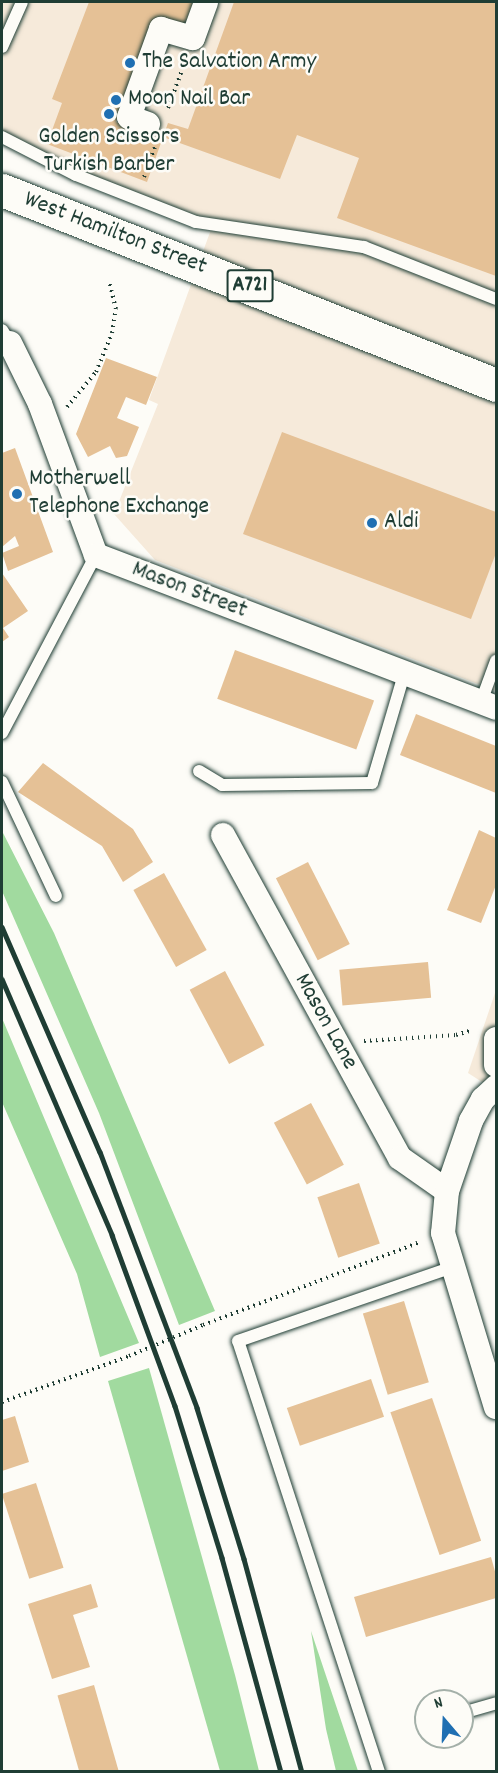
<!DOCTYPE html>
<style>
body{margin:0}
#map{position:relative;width:498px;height:1773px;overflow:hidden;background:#fdfcf7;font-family:Dekko,sans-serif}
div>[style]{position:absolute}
.built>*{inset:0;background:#f6eada}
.green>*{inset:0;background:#a1da9f}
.building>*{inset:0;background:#e5c196;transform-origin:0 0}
.path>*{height:4px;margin-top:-2px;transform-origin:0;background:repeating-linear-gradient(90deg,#1f3d34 0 1.5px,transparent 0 6px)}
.roads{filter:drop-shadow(0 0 2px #1f3d34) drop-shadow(0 0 2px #1f3d34)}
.lane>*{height:12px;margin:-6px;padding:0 6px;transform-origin:6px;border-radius:6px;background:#fdfcf7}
.street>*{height:24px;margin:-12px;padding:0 12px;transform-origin:12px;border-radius:12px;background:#fdfcf7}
.primary>*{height:33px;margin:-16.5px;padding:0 16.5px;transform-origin:16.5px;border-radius:16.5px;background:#fdfcf7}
.rail>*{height:4.5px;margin:-2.25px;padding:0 2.25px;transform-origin:2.25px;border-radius:2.25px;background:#1f3d34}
.path-bridge>*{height:4px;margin-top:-2px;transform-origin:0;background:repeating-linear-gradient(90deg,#1f3d34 0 1.5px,transparent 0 6px)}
.dots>*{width:16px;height:16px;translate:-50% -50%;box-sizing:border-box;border:3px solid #fdfcf7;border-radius:50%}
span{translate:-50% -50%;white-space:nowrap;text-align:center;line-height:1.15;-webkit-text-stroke:5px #fdfcf7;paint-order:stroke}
.shield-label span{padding:2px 4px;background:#fdfcf7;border:2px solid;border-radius:4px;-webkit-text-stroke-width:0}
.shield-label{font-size:22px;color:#1f3d34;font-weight:700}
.poi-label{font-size:24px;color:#1f3d34}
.left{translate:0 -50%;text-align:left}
.street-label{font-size:24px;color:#1f3d34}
.frame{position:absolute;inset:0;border:3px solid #1f3d34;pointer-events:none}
.north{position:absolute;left:414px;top:1689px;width:60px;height:60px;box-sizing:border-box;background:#fdfcf7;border:2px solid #a4b0a9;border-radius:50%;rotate:341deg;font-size:16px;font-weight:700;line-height:24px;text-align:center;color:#1f3d34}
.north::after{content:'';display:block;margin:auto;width:21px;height:27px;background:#1f6fb2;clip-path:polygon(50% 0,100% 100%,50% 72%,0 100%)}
</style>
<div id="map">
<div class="built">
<i style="clip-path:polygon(2px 2px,496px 2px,496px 691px,155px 560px,114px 514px,158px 404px,149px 400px,213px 224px,2px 139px)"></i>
<i style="clip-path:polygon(496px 990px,496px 1091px,468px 1073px)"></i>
</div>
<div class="green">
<i style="clip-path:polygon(2px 831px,54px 933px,215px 1311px,179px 1325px,99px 1113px,2px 891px)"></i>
<i style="clip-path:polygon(2px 1018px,139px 1343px,100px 1357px,77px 1274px,2px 1102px)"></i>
<i style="clip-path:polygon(149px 1368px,235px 1675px,259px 1771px,220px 1771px,108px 1381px)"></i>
<i style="clip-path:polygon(311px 1631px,358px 1771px,336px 1771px,326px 1729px)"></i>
</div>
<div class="building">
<i style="clip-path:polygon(89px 2px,193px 2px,182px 32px,154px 23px,116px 122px,162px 140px,147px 182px,47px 144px,62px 103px,52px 99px)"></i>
<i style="clip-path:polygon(234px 2px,496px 2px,496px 276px,337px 218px,359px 158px,297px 135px,280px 179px,163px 137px,168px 123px,188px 129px)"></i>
<i style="clip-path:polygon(106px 358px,157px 377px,146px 405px,126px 397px,117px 418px,139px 427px,127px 456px,116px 458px,110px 446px,88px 457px,76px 434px)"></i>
<i style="clip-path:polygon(282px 432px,496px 512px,496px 553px,471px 619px,243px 534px)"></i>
<i style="clip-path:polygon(15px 448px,53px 552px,8px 571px,2px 553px,19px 546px,15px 536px,2px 547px,2px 453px)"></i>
<i style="clip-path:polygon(2px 573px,28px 611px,3px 628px,9px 637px,2px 642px)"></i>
<i style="left:235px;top:650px;width:148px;height:52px;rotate:20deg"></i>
<i style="clip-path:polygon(416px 714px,496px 746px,496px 793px,400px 755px)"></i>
<i style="clip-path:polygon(43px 763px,133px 829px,153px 862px,123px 882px,102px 846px,18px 792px)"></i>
<i style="clip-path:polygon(479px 830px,496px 838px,496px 885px,481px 923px,447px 910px)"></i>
<i style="left:308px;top:862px;width:92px;height:36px;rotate:63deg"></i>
<i style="left:164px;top:873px;width:88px;height:35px;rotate:61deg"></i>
<i style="left:428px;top:962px;width:36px;height:89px;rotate:85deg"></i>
<i style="left:225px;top:971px;width:84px;height:40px;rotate:62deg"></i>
<i style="left:311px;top:1103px;width:70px;height:42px;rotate:62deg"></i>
<i style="left:359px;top:1183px;width:64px;height:44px;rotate:71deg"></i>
<i style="left:404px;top:1301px;width:85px;height:43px;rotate:73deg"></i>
<i style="left:371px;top:1379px;width:40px;height:89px;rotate:71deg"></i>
<i style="left:432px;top:1398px;width:151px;height:44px;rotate:71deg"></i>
<i style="clip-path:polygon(15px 1416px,29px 1462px,2px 1471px,2px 1420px)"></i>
<i style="left:36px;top:1483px;width:89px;height:36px;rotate:72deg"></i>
<i style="clip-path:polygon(491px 1557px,496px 1575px,496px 1598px,366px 1637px,354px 1597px)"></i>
<i style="clip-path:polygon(91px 1584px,98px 1607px,73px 1615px,90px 1667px,52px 1679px,28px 1604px)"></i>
<i style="left:94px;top:1685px;width:91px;height:38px;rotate:74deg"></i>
</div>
<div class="path">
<i style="left:168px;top:108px;width:49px;rotate:-69.7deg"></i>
<i style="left:144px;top:177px;width:32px;rotate:-70deg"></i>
<i style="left:67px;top:407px;width:45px;rotate:-50.4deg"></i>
<i style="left:96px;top:372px;width:42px;rotate:-67.7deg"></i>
<i style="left:112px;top:333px;width:24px;rotate:-81deg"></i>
<i style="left:116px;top:309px;width:29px;rotate:-104deg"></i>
<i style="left:364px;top:1041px;width:92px;rotate:-3.7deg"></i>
<i style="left:456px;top:1035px;width:17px;rotate:-17deg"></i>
<i style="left:203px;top:1325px;width:232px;rotate:-20.9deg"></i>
<i style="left:2px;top:1402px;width:135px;rotate:-19.9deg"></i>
</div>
<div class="roads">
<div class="lane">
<i style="left:2px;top:47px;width:49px;rotate:-66deg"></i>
<i style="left:2px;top:137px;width:83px;rotate:27.2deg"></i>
<i style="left:76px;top:175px;width:129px;rotate:21.4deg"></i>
<i style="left:196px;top:222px;width:170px;rotate:8.5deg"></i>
<i style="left:364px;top:247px;width:142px;rotate:21.5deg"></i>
<i style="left:2px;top:330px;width:15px;rotate:58deg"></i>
<i style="left:481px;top:702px;width:44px;rotate:-69.9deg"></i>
<i style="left:2px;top:733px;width:201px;rotate:-62.2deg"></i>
<i style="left:199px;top:771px;width:27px;rotate:31deg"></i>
<i style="left:222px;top:785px;width:150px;rotate:-0.8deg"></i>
<i style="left:372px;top:783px;width:114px;rotate:-73.6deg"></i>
<i style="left:2px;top:782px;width:126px;rotate:64.7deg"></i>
<i style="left:462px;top:1713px;width:35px;rotate:-16deg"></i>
<i style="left:379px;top:1772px;width:453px;rotate:-108.1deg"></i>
<i style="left:238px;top:1341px;width:227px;rotate:-19deg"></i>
</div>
<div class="street">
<i style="left:148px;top:124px;width:20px;rotate:-160deg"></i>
<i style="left:129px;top:117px;width:94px;rotate:-70deg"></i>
<i style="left:161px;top:29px;width:33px;rotate:16deg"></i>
<i style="left:193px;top:38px;width:38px;rotate:-70deg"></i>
<i style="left:10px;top:343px;width:68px;rotate:63.8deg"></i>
<i style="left:40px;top:404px;width:161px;rotate:69.7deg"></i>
<i style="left:96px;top:555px;width:428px;rotate:20.9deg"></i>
<i style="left:223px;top:835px;width:368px;rotate:61.3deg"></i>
<i style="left:400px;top:1158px;width:57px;rotate:35.1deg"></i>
<i style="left:496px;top:1039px;width:26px;rotate:90deg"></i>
<i style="left:496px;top:1087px;width:18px;rotate:137deg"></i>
<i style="left:483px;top:1099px;width:25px;rotate:119deg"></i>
<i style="left:471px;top:1121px;width:74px;rotate:108.9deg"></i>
<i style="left:447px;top:1191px;width:42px;rotate:95.4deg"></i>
<i style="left:443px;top:1233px;width:182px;rotate:73.1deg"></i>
</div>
<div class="primary">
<i style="left:2px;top:190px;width:531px;rotate:21.54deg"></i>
</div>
</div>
<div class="rail">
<i style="left:2px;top:927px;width:245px;rotate:66.5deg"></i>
<i style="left:100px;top:1152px;width:274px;rotate:69.2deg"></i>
<i style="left:197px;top:1408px;width:158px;rotate:72.7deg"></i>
<i style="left:244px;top:1559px;width:221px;rotate:74.8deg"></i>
<i style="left:2px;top:979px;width:279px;rotate:66.7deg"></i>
<i style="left:112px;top:1235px;width:182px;rotate:69.8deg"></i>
<i style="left:175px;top:1406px;width:159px;rotate:72.8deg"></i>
<i style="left:222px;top:1558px;width:222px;rotate:74.6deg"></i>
</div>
<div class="path-bridge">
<i style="left:129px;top:1356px;width:80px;rotate:-22.7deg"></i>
</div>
<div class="dots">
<i style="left:130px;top:63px;background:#1f6fb2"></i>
<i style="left:116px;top:100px;background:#1f6fb2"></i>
<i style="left:109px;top:114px;background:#1f6fb2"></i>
<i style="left:17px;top:494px;background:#1f6fb2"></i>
<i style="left:372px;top:523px;background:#1f6fb2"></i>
</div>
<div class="shield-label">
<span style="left:250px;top:286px">A721</span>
</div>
<div class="poi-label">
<span class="left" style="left:142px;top:63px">The Salvation Army</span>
<span class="left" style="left:128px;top:100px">Moon Nail Bar</span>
<span style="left:109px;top:152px">Golden Scissors<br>Turkish Barber</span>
<span class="left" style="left:29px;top:494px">Motherwell<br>Telephone Exchange</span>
<span class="left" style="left:384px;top:523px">Aldi</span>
</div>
<div class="street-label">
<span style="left:115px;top:234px;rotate:21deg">West Hamilton Street</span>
<span style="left:189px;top:591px;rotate:21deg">Mason Street</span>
<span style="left:325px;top:1022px;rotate:61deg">Mason Lane</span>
</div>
<div class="frame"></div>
<div class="north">N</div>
</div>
